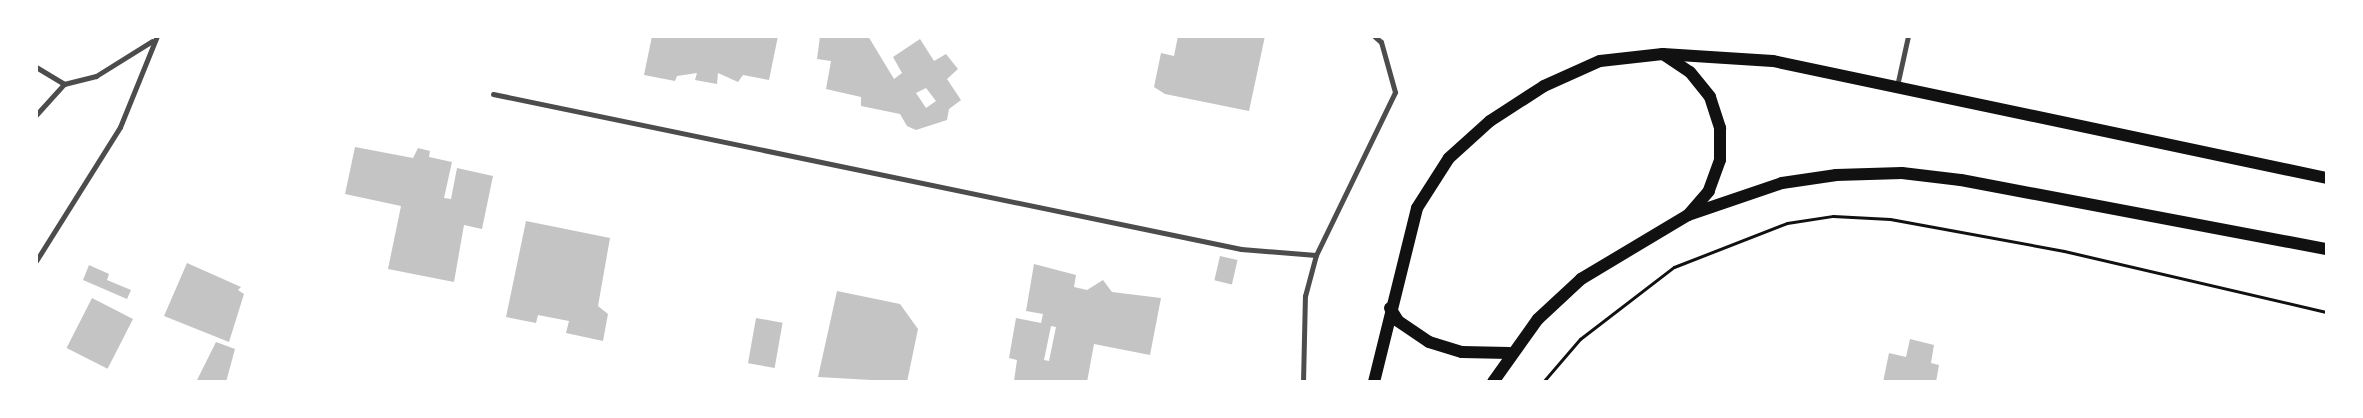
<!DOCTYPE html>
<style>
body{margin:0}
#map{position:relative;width:2363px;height:418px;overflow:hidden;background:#fff;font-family:Lora,serif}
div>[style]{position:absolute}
.building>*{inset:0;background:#c4c4c4;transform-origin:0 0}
.path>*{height:3px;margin:-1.5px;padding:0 1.5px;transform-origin:1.5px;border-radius:1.5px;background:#111}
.minor>*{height:5px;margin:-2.5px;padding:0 2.5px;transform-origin:2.5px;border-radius:2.5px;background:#4c4c4c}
.primary>*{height:12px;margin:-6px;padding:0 6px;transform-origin:6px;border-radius:6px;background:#111}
span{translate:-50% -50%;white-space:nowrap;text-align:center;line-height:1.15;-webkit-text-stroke:4.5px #fff;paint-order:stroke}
.frame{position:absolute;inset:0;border:38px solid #fff;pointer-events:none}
</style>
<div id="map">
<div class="building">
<i style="clip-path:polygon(652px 36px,778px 36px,769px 80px,743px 75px,738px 82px,718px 73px,717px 84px,695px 80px,697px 73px,677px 76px,675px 81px,644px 75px)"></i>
<i style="clip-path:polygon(evenodd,820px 36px,868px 36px,894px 79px,902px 73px,893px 57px,920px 39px,934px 61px,946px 54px,958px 69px,947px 79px,961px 100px,949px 109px,947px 120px,916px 130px,907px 126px,900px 114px,861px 106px,861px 97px,826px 89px,831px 61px,817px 59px,820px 36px,926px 88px,936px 101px,926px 108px,916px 93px,926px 88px)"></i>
<i style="clip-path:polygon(1178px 36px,1265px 36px,1249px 111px,1165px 94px,1154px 87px,1161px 53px,1174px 56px)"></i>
<i style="clip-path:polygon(355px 147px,413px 158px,418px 148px,430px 151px,429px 157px,452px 162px,444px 198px,451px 199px,457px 168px,493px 176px,482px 229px,464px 225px,454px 282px,388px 269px,401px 206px,345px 194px)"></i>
<i style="clip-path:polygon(526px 221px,610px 238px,598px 306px,608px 314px,603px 341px,566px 333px,569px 321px,538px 315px,536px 323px,506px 317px)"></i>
<i style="left:1220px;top:256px;width:18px;height:25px;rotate:13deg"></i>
<i style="clip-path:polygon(187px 263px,241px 287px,238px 290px,244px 294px,229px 342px,164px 316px)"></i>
<i style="clip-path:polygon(evenodd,1034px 264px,1076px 275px,1074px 287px,1087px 290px,1103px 280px,1112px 292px,1161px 298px,1150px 355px,1094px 344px,1087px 382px,1014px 381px,1017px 360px,1009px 358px,1016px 318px,1041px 323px,1043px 314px,1026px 311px,1034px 264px,1051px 326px,1056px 327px,1049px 361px,1044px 360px,1051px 326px)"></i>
<i style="clip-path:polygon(89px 265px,109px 274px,107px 280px,131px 290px,127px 299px,83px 280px)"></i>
<i style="clip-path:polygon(837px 291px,900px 304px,918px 329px,907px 382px,818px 377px)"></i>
<i style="left:92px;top:298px;width:46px;height:56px;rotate:27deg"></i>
<i style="left:756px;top:318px;width:27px;height:46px;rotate:10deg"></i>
<i style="clip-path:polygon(1910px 339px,1934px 345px,1931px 363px,1939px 365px,1936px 382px,1883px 382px,1889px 353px,1906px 357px)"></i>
<i style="clip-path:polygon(216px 342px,235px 349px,226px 382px,196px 382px)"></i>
</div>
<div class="path">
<i style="left:1543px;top:382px;width:57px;rotate:-49.3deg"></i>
<i style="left:1580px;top:339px;width:118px;rotate:-37.5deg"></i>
<i style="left:1674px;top:267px;width:121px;rotate:-21.3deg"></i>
<i style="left:1787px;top:223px;width:47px;rotate:-8.7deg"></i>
<i style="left:1833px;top:216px;width:57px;rotate:3deg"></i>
<i style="left:1890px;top:219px;width:177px;rotate:10.4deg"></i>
<i style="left:2064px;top:251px;width:270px;rotate:13.1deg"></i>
</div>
<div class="minor">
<i style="left:36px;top:67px;width:33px;rotate:31deg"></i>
<i style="left:64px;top:84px;width:33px;rotate:-14deg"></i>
<i style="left:96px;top:76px;width:66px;rotate:-32deg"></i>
<i style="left:1897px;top:86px;width:51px;rotate:-77.6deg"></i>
<i style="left:493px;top:94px;width:764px;rotate:11.71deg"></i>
<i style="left:1241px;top:249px;width:75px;rotate:4.6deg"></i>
<i style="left:36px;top:115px;width:42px;rotate:-47.9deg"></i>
<i style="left:36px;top:261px;width:158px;rotate:-57.9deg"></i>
<i style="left:120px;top:127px;width:98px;rotate:-67.9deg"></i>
<i style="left:1303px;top:382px;width:86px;rotate:-88.7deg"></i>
<i style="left:1305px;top:296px;width:42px;rotate:-75deg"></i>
<i style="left:1316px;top:255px;width:181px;rotate:-64.1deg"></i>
<i style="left:1395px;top:92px;width:52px;rotate:-105.6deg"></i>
<i style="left:1381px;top:42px;width:9px;rotate:-139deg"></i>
</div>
<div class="primary">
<i style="left:1663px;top:54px;width:32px;rotate:34deg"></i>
<i style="left:1690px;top:72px;width:32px;rotate:51deg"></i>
<i style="left:1710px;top:97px;width:33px;rotate:72deg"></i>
<i style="left:1720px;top:128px;width:32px;rotate:90deg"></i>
<i style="left:1720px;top:160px;width:33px;rotate:110deg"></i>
<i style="left:1709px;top:191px;width:32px;rotate:131deg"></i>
<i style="left:1390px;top:308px;width:15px;rotate:58deg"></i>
<i style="left:1398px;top:321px;width:37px;rotate:34deg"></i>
<i style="left:1429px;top:342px;width:34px;rotate:17deg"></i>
<i style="left:1462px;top:352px;width:47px;rotate:1.2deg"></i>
<i style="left:1374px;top:382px;width:179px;rotate:-76.1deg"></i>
<i style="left:1417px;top:208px;width:59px;rotate:-57.4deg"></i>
<i style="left:1449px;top:158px;width:55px;rotate:-42.1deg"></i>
<i style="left:1490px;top:121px;width:64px;rotate:-32.9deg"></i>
<i style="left:1544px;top:86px;width:61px;rotate:-24.1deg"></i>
<i style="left:1600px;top:61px;width:63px;rotate:-6.3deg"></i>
<i style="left:1663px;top:54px;width:110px;rotate:3.6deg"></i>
<i style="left:1773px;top:61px;width:566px;rotate:11.93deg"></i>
<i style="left:1493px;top:382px;width:77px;rotate:-54.5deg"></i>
<i style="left:1538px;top:319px;width:59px;rotate:-42.9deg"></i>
<i style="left:1581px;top:279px;width:125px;rotate:-30.9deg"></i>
<i style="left:1688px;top:215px;width:99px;rotate:-18.8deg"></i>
<i style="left:1782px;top:183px;width:55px;rotate:-8.4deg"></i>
<i style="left:1836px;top:175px;width:66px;rotate:-1.7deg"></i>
<i style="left:1902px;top:173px;width:59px;rotate:6.8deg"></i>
<i style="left:1961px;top:180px;width:372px;rotate:10.7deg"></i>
</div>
<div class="frame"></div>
</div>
